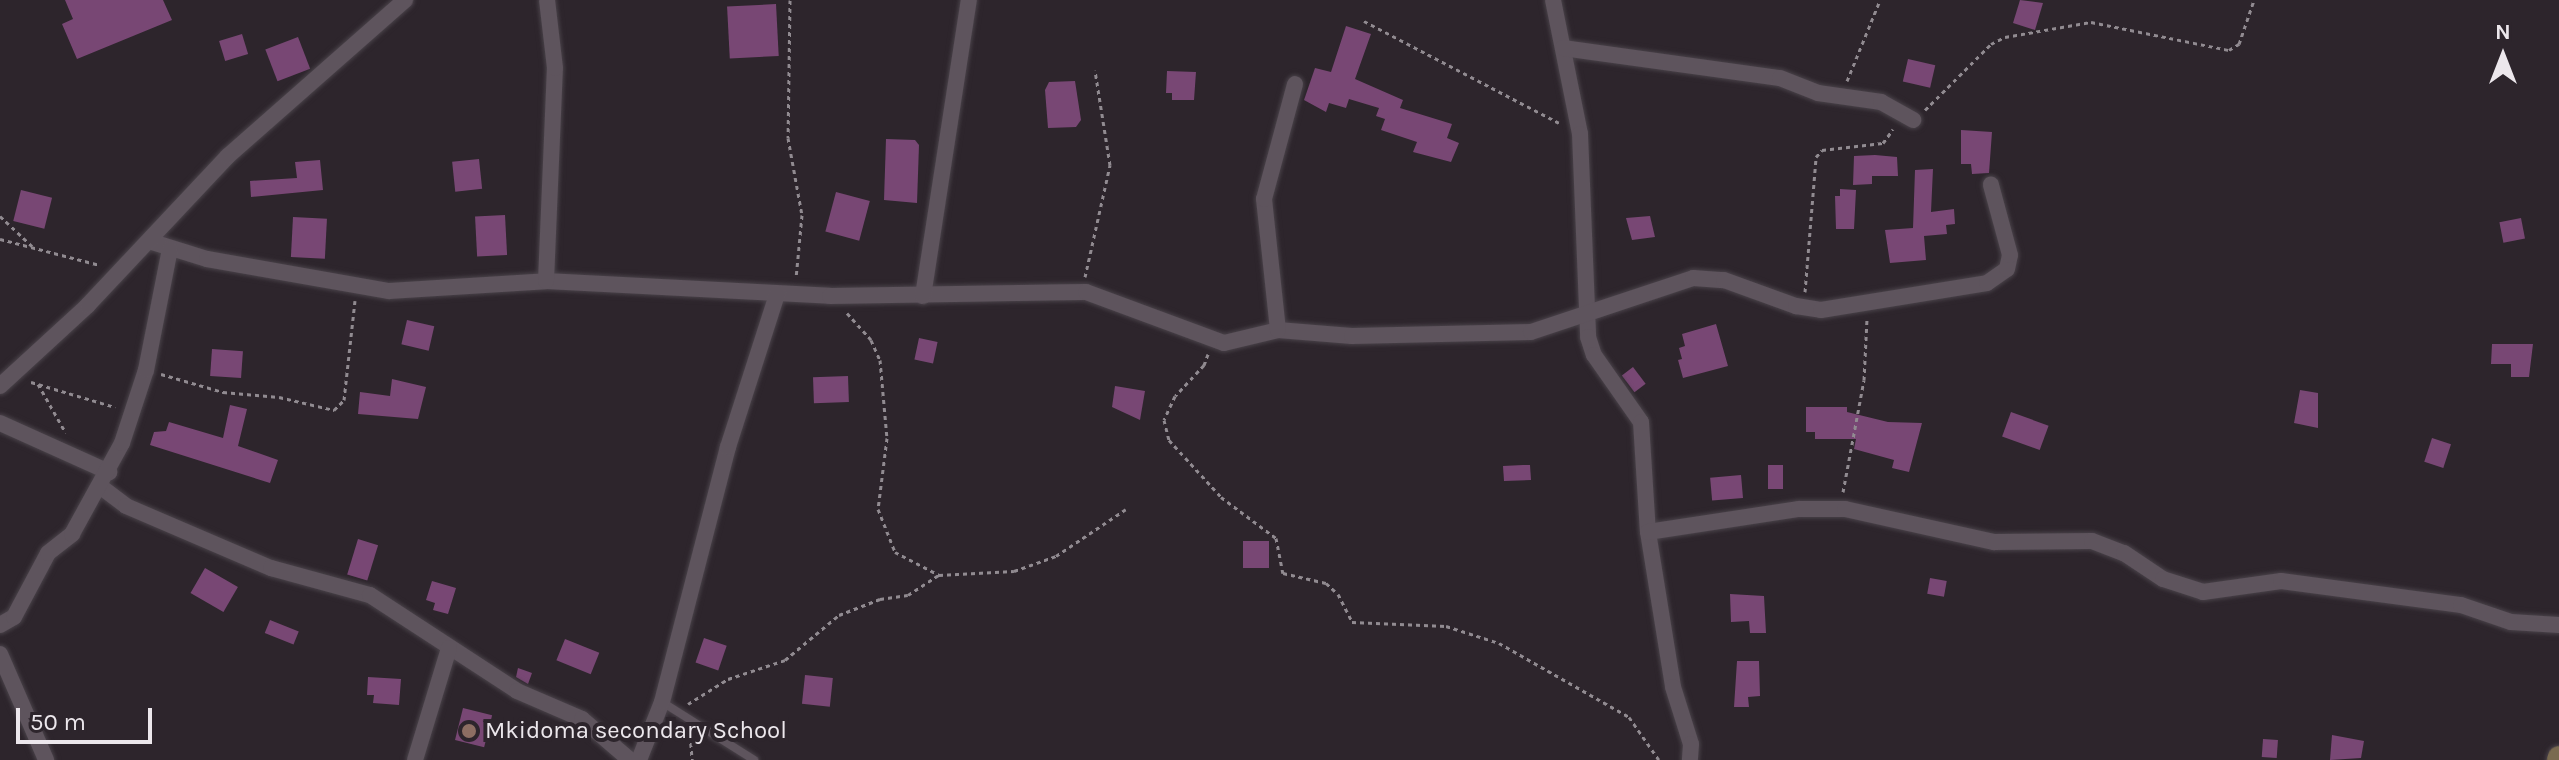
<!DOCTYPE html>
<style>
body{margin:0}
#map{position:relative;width:2559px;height:760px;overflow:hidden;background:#2d252c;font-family:Karla,sans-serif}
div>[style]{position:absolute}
.building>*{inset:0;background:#784774;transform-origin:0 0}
.path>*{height:3px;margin-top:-1.5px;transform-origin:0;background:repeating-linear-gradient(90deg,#918b91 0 4px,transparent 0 8px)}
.roads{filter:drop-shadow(0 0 2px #494249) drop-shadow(0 0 2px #494249)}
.lane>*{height:8px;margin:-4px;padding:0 4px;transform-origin:4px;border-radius:4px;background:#5e545d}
.street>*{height:16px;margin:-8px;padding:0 8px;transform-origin:8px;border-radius:8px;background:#5e545d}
.secondary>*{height:22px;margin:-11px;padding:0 11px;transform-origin:11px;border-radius:11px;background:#7a6a50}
.dots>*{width:22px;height:22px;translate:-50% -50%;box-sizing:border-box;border:4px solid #2d252c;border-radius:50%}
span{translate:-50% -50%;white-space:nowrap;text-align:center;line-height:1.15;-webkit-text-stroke:8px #2d252c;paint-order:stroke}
.poi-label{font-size:24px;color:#ece7ec}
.left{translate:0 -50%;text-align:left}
.north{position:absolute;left:2463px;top:16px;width:80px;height:80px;-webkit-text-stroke:6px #2d252c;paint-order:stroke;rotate:0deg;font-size:22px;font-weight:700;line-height:32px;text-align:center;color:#ece7ec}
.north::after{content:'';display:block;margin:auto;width:28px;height:36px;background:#ece7ec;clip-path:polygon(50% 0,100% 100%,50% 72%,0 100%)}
.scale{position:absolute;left:16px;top:708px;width:136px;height:36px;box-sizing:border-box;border:4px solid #ece7ec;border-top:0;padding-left:10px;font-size:24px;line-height:28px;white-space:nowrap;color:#ece7ec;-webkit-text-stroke:6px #2d252c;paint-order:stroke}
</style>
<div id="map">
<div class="building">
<i style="clip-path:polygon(65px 0,163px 0,172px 20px,77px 59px,62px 24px,73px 19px)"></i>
<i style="clip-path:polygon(2020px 0,2043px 3px,2035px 30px,2013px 23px)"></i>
<i style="left:776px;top:4px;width:52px;height:49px;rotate:87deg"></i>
<i style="clip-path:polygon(1346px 26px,1371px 34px,1355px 79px,1403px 100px,1400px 108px,1452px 124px,1447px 138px,1459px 143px,1451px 162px,1413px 152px,1417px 142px,1381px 130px,1385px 119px,1376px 116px,1379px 108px,1349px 99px,1346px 108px,1329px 103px,1326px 112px,1304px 100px,1315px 68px,1331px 72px)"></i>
<i style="left:242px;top:34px;width:21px;height:24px;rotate:73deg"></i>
<i style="left:298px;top:37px;width:34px;height:35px;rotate:69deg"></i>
<i style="left:1908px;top:59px;width:28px;height:23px;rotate:13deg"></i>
<i style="clip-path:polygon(1167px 71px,1196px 72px,1194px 100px,1172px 100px,1172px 93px,1166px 93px)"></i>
<i style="clip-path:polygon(1075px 81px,1081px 120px,1076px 127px,1048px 128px,1045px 90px,1049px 82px)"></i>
<i style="clip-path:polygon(1961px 130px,1992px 132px,1989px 173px,1972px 174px,1971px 164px,1961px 164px)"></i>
<i style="clip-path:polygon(886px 139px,915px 140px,919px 145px,917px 203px,884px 200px)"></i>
<i style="clip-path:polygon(1875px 155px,1897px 157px,1898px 176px,1872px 176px,1872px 184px,1853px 185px,1854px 156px)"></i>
<i style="left:479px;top:159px;width:30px;height:27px;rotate:84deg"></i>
<i style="clip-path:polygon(320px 160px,323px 190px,251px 197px,250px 181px,297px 178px,295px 162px)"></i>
<i style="clip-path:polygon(1933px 169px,1931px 212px,1954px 209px,1955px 224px,1946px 225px,1947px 234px,1924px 236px,1926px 260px,1890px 263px,1885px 230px,1913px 228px,1915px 170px)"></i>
<i style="clip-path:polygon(1840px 189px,1856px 190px,1854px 229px,1836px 229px,1835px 196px,1840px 196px)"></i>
<i style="left:21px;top:190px;width:32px;height:32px;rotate:14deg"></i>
<i style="left:836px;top:192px;width:35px;height:41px;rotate:15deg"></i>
<i style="left:505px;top:215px;width:40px;height:30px;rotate:87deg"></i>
<i style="clip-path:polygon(1650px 216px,1655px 237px,1632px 240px,1626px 218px)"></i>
<i style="left:293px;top:217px;width:34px;height:40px;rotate:3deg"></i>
<i style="left:2521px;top:218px;width:21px;height:22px;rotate:79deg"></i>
<i style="left:407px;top:320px;width:28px;height:25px;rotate:13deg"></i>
<i style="clip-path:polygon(1716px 324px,1728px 366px,1683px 378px,1678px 360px,1682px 359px,1679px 348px,1685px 346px,1682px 334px)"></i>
<i style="left:919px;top:338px;width:19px;height:22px;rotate:12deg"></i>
<i style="clip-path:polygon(2492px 344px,2533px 344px,2529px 377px,2511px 377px,2511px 364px,2491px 364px)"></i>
<i style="left:212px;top:349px;width:31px;height:27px;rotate:4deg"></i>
<i style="left:1633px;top:367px;width:21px;height:14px;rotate:53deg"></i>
<i style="left:848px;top:376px;width:26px;height:35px;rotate:88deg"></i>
<i style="clip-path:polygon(392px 379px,426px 387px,418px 419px,358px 414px,360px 392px,390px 396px)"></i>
<i style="clip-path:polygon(1115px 386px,1145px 391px,1140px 420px,1112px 407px)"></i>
<i style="clip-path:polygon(2300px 390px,2318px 393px,2318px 428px,2294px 423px)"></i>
<i style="clip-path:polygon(230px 405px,247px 409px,238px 446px,278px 460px,270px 483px,150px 445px,154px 432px,166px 431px,169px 422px,223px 438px)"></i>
<i style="clip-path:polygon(1806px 407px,1847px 407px,1847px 412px,1888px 422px,1922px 423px,1909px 472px,1892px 468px,1894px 460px,1854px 449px,1856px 439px,1815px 439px,1815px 432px,1806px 432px)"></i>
<i style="left:2011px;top:412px;width:40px;height:26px;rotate:20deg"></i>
<i style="left:2432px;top:438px;width:20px;height:25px;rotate:18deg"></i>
<i style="clip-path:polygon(1523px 465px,1530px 465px,1531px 480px,1504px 481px,1503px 466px)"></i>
<i style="left:1768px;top:465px;width:15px;height:24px"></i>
<i style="left:1741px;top:475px;width:23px;height:31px;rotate:85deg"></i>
<i style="left:358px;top:539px;width:21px;height:37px;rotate:17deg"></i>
<i style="left:1243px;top:541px;width:26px;height:27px"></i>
<i style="left:205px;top:568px;width:38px;height:29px;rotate:30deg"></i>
<i style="left:1930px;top:578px;width:17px;height:16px;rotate:10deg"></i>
<i style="clip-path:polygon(432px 581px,456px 588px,448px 614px,433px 610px,435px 603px,426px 600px)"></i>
<i style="clip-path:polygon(1730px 594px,1764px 596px,1766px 633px,1750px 633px,1749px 621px,1731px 622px)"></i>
<i style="left:270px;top:620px;width:31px;height:14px;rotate:22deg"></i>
<i style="left:704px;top:638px;width:24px;height:26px;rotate:19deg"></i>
<i style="left:565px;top:639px;width:37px;height:23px;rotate:22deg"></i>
<i style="clip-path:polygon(1737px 661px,1759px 661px,1760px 696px,1748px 697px,1749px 707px,1734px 707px)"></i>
<i style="clip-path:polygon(518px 668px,532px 673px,528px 684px,516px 677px)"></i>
<i style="left:805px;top:675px;width:28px;height:29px;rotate:6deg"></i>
<i style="clip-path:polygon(368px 677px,401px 679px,399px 705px,373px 703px,374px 695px,367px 695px)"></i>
<i style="left:463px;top:708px;width:30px;height:33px;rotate:14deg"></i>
<i style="clip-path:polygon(2332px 735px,2364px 741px,2361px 758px,2330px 760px)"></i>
<i style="left:2263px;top:739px;width:15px;height:18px;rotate:4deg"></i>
</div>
<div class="path">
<i style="left:790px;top:0;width:138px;rotate:90.8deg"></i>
<i style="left:788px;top:138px;width:78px;rotate:79.7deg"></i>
<i style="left:802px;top:215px;width:63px;rotate:95.4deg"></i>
<i style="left:1364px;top:21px;width:220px;rotate:27.6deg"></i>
<i style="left:1847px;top:81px;width:87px;rotate:-67.8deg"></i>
<i style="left:1925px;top:110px;width:93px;rotate:-45deg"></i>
<i style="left:1991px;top:44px;width:16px;rotate:-27deg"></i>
<i style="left:2005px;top:37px;width:87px;rotate:-9.9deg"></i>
<i style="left:2091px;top:22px;width:141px;rotate:11.5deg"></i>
<i style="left:2229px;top:50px;width:12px;rotate:-31deg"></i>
<i style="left:2239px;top:44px;width:46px;rotate:-71.2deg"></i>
<i style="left:0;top:216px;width:48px;rotate:43.3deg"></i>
<i style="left:0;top:239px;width:103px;rotate:14.6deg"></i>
<i style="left:1085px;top:277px;width:115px;rotate:-77.4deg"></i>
<i style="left:1110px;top:165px;width:96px;rotate:-99deg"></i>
<i style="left:1805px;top:292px;width:135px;rotate:-85.3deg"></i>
<i style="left:1816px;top:157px;width:9px;rotate:-49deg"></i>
<i style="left:1822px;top:150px;width:61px;rotate:-6.5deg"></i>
<i style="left:1883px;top:143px;width:17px;rotate:-54deg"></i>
<i style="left:847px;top:313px;width:36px;rotate:48deg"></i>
<i style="left:871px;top:340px;width:22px;rotate:66deg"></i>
<i style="left:880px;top:360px;width:78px;rotate:84.9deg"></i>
<i style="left:887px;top:438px;width:72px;rotate:97.2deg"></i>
<i style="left:878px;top:509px;width:46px;rotate:68.4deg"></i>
<i style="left:895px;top:552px;width:50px;rotate:27.6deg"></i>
<i style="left:939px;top:575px;width:75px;rotate:-3.1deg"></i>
<i style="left:1014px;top:571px;width:45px;rotate:-19.7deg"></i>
<i style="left:1056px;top:556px;width:84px;rotate:-33.9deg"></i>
<i style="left:1208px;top:354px;width:12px;rotate:110deg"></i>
<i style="left:1204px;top:365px;width:42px;rotate:133.1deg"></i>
<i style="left:1175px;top:396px;width:26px;rotate:115deg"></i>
<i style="left:1164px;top:420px;width:21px;rotate:76deg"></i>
<i style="left:1169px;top:440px;width:77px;rotate:47.6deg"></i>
<i style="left:1221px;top:497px;width:69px;rotate:36.7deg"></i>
<i style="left:1276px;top:538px;width:36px;rotate:79deg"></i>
<i style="left:1283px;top:573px;width:44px;rotate:13.1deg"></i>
<i style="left:1326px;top:583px;width:16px;rotate:43deg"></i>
<i style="left:1338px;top:594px;width:31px;rotate:63deg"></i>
<i style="left:1352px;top:622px;width:94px;rotate:2.4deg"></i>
<i style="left:1446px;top:626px;width:56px;rotate:17.8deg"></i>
<i style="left:1499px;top:643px;width:150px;rotate:29.6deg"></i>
<i style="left:1629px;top:717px;width:52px;rotate:55.1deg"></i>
<i style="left:161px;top:374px;width:65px;rotate:16.2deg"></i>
<i style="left:223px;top:392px;width:56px;rotate:5.1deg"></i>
<i style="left:279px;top:397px;width:57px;rotate:13.3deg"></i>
<i style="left:334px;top:410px;width:14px;rotate:-45deg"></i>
<i style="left:344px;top:400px;width:100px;rotate:-83.7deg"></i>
<i style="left:31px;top:382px;width:88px;rotate:16.6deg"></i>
<i style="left:38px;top:384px;width:56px;rotate:60.3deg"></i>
<i style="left:1843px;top:492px;width:114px;rotate:-79.4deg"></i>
<i style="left:1864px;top:380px;width:62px;rotate:-87.2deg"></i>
<i style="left:688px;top:704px;width:47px;rotate:-32deg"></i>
<i style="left:728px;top:679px;width:60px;rotate:-18.4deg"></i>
<i style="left:785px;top:660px;width:70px;rotate:-39.8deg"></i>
<i style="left:839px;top:615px;width:44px;rotate:-21.3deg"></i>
<i style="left:880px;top:599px;width:28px;rotate:-8deg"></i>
<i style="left:908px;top:595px;width:37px;rotate:-33deg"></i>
<i style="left:690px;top:735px;width:25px;rotate:85deg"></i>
</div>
<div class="roads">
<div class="lane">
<i style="left:662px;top:702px;width:109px;rotate:32.2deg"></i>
</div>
<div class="street">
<i style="left:1553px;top:0;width:137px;rotate:78.6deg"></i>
<i style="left:1580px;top:134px;width:203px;rotate:87.7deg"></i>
<i style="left:1588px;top:337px;width:19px;rotate:72deg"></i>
<i style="left:1594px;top:355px;width:82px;rotate:55deg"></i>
<i style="left:1641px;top:422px;width:110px;rotate:86.4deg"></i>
<i style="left:1648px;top:532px;width:157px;rotate:80.8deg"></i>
<i style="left:1673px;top:687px;width:60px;rotate:72.5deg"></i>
<i style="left:1691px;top:744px;width:16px;rotate:94deg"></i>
<i style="left:1563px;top:48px;width:219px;rotate:7.9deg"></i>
<i style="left:1780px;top:78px;width:41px;rotate:21.5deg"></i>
<i style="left:1818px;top:93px;width:64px;rotate:8.1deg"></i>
<i style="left:1881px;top:102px;width:37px;rotate:29deg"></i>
<i style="left:149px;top:241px;width:61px;rotate:17.2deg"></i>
<i style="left:207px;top:259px;width:185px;rotate:10deg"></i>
<i style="left:389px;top:291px;width:157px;rotate:-3.6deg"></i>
<i style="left:546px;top:281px;width:284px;rotate:3deg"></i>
<i style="left:830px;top:296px;width:256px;rotate:-0.9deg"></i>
<i style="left:1086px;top:292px;width:147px;rotate:20.3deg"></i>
<i style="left:1224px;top:343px;width:56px;rotate:-13.5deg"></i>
<i style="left:1278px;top:330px;width:74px;rotate:4.6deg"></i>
<i style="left:1352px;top:336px;width:179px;rotate:-1.3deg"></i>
<i style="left:1531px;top:332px;width:171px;rotate:-18.4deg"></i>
<i style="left:1693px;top:278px;width:31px;rotate:4deg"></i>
<i style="left:1724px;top:280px;width:77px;rotate:19.9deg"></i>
<i style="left:1796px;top:306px;width:25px;rotate:9deg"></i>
<i style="left:1821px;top:310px;width:168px;rotate:-9.2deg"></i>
<i style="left:1987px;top:283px;width:24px;rotate:-35deg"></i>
<i style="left:2007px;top:269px;width:14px;rotate:-78deg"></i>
<i style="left:2010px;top:255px;width:73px;rotate:-105.2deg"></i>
<i style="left:546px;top:281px;width:213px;rotate:-87.6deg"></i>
<i style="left:555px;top:68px;width:68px;rotate:-96.7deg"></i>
<i style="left:923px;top:296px;width:300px;rotate:-81.2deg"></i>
<i style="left:1278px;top:330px;width:132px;rotate:-96.1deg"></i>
<i style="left:1264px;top:199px;width:119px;rotate:-74.9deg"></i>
<i style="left:0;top:386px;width:120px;rotate:-42.6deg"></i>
<i style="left:88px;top:305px;width:204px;rotate:-46.8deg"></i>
<i style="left:228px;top:156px;width:236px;rotate:-41.4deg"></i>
<i style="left:0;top:423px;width:120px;rotate:24.2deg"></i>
<i style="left:101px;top:487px;width:31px;rotate:37deg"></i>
<i style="left:126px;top:506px;width:158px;rotate:23.2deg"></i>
<i style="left:271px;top:568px;width:103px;rotate:15.3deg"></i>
<i style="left:370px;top:595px;width:176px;rotate:33.1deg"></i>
<i style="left:517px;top:691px;width:71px;rotate:23.3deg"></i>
<i style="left:582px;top:719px;width:63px;rotate:40.5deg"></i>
<i style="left:1648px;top:532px;width:153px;rotate:-8.7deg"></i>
<i style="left:1799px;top:509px;width:46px"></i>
<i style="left:1845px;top:509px;width:153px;rotate:12.5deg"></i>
<i style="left:1994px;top:542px;width:98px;rotate:-0.6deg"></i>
<i style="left:2092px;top:541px;width:34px;rotate:21deg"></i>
<i style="left:2124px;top:553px;width:47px;rotate:33.7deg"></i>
<i style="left:2163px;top:579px;width:42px;rotate:18deg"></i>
<i style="left:2203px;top:592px;width:79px;rotate:-8deg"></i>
<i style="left:2281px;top:581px;width:182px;rotate:7.6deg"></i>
<i style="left:2461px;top:605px;width:53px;rotate:18.8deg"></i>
<i style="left:2511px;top:622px;width:48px;rotate:3.6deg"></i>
<i style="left:0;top:625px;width:16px;rotate:-30deg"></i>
<i style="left:14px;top:617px;width:72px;rotate:-62deg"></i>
<i style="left:48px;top:553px;width:31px;rotate:-38deg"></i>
<i style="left:72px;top:534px;width:104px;rotate:-61.2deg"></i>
<i style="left:122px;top:443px;width:77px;rotate:-71.8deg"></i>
<i style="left:146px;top:370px;width:123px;rotate:-78.8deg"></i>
<i style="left:0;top:654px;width:116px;rotate:66.5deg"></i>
<i style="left:415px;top:760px;width:117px;rotate:-73.1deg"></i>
<i style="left:639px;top:760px;width:62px;rotate:-68.4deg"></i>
<i style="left:662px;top:702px;width:263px;rotate:-75.5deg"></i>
<i style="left:728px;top:447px;width:161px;rotate:-72.2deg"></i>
</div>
<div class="secondary">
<i style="left:2558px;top:760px;width:3px;rotate:-72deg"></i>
</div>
</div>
<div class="dots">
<i style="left:469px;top:731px;background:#8d6e63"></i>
</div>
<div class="poi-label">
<span class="left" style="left:485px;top:731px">Mkidoma secondary School</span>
</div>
<div class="north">N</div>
<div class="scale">50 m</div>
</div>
